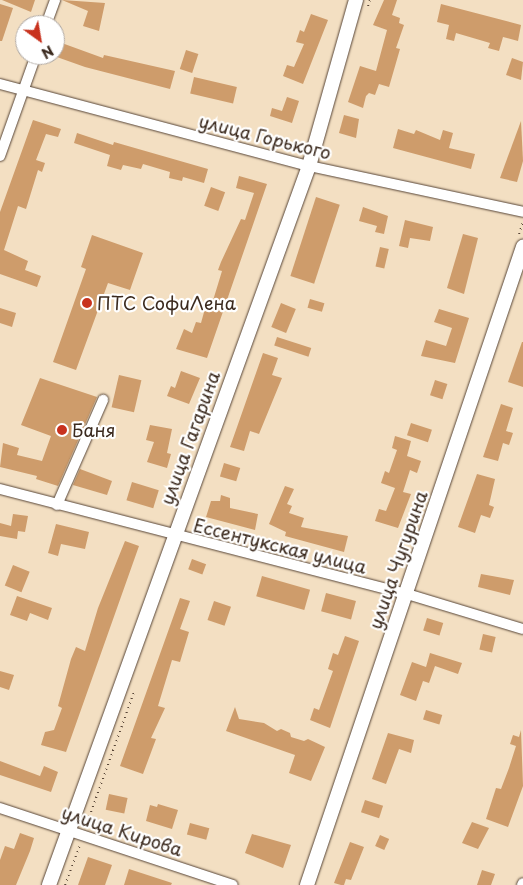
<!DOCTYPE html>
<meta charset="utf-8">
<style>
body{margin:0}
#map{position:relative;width:523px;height:885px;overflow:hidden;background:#f3dfc2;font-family:"Playpen Sans",sans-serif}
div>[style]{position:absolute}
.building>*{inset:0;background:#ce9c6b;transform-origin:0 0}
.path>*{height:2px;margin-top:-1px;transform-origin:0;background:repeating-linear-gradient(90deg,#574537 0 1px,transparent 0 5px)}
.roads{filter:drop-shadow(0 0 1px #574537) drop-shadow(0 0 1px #574537)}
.minor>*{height:10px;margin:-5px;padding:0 5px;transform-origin:5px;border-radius:5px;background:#fff}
.tertiary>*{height:14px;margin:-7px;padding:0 7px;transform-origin:7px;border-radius:7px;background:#fff}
.dots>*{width:14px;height:14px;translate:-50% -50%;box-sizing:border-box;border:2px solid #fff;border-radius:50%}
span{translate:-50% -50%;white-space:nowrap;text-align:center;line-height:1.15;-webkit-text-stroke:4.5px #fff;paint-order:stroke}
.street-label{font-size:18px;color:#3b2a1e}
.poi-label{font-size:18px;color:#3b2a1e}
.left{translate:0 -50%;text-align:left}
.north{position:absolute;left:15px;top:15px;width:50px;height:50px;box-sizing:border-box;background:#fff;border:1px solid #b1aaa5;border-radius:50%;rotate:148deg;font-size:14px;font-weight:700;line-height:20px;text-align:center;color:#3b2a1e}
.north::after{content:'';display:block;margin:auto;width:18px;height:22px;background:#c8321e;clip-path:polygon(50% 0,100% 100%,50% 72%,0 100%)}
</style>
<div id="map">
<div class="building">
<i style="clip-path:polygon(2px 0,35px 0,31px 12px)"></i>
<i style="clip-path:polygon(62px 0,105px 3px,99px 31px,83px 26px,88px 11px)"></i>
<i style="clip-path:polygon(384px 0,397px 0,392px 15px,400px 18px,399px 23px,404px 25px,396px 48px,400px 49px,389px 87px,379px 84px,375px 95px,369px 93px,366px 96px,363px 108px,348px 102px,360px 66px,376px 71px,387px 30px,373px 25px)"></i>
<i style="clip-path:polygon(0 4px,13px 8px,2px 41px,0 41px)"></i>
<i style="clip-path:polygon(441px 4px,521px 25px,518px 41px,503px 37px,499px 51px,488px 48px,490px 43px,456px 33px,454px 41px,446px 39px,449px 25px,437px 22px)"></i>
<i style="clip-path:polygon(311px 14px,328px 20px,303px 84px,283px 76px,287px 65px,294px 67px,304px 44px,296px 42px,300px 30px,304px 32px)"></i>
<i style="clip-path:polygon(59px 42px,103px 58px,104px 55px,175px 71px,170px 89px,85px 67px,54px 56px)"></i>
<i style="left:186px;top:50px;width:13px;height:20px;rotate:18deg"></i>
<i style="clip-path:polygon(512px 58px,523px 62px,521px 80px,506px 75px)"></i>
<i style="left:194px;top:77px;width:44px;height:17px;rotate:13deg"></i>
<i style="clip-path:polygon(287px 97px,299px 101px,292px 123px,270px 116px,272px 108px,282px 111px)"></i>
<i style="clip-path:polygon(344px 115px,359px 119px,356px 138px,339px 133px)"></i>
<i style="clip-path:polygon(33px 120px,61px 129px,58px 137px,46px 134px,36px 160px,45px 163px,42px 172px,38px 170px,26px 209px,18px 206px,4px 250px,28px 261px,25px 270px,41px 276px,37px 287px,0 274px,0 212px)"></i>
<i style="clip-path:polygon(521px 121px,523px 161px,517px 182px,500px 178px)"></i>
<i style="clip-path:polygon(398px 129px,414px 134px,416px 130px,440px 140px,443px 130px,453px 133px,449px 148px,475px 154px,471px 169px,393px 148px)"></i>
<i style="clip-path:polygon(77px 133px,113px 145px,114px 142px,208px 169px,204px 183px,183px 177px,182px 181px,169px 178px,170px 172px,143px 164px,141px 169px,123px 165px,121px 170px,107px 166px,110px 155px,74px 143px)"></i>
<i style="clip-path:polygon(239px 176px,267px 184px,207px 358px,176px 349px,184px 329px,192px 333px,196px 322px,201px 323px,206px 305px,211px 307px,222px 271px,218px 270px,221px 262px,241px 219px,245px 220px,254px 193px,236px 188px)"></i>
<i style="left:211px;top:187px;width:15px;height:20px;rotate:20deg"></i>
<i style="left:316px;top:197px;width:25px;height:83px;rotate:18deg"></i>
<i style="clip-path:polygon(363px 207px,388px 216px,384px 234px,375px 232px,377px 226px,359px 221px)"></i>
<i style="clip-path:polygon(405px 220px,433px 227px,430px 241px,410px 238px,408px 248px,399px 246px)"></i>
<i style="clip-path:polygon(463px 234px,478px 238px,464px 294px,447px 288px)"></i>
<i style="clip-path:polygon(92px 235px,143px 253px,130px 290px,108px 283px,76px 370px,53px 362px,86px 269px,81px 267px)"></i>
<i style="left:380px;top:247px;width:9px;height:20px;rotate:13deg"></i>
<i style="left:310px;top:299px;width:15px;height:9px;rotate:16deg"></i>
<i style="left:281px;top:303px;width:16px;height:26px;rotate:22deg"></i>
<i style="clip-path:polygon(0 308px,16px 313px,12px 327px,0 323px)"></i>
<i style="clip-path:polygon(439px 309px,469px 318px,455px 363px,421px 356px,426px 340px,446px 346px,452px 328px,434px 322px)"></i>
<i style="left:277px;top:337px;width:36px;height:9px;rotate:18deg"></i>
<i style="clip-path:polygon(522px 342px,523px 342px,523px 387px,508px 382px)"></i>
<i style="clip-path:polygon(263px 353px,278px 358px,272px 375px,282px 378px,259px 434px,250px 431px,244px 451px,230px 447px)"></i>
<i style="clip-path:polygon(181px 371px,200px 378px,189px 404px,167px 396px,171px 386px,175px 388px)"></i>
<i style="left:119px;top:375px;width:23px;height:33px;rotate:13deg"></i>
<i style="clip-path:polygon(40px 378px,97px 397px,58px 486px,36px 479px,37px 476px,0 467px,3px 443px,19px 448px,17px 455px,42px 461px,51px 436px,21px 425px)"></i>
<i style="left:435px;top:380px;width:13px;height:16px;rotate:18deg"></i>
<i style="clip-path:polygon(501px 404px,513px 408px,506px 431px,513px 433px,509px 445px,503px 443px,498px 461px,483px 457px)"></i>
<i style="left:411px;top:423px;width:22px;height:13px;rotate:18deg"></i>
<i style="clip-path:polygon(150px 425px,172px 429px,167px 453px,171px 454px,167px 468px,147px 462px,154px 442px,146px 440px)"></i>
<i style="clip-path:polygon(395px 436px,411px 441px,407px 456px,421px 461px,417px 473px,410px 470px,403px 492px,411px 494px,398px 528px,375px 521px,379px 509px,386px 511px,395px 488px,381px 483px,385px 471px,389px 473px,397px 450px,392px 448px)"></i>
<i style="left:224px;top:463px;width:17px;height:14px;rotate:17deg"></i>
<i style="clip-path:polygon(80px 469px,112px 481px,107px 495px,73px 485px)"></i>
<i style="clip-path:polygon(477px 474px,495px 479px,489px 505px,494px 507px,490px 518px,481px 515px,475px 533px,458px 527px)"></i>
<i style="left:132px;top:482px;width:28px;height:19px;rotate:17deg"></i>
<i style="clip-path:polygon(285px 486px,294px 489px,287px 504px,292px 506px,289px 513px,304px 518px,301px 527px,348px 536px,344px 552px,285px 536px,286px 532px,269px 524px)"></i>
<i style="clip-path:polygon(221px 495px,230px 498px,230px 508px,258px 514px,255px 530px,206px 517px,211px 501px,220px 501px)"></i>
<i style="clip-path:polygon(13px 514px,28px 516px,25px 532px,18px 531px,17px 539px,0 536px,0 523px,11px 526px)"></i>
<i style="clip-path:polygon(56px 524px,89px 532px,85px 549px,61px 544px,58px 556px,48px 553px)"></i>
<i style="clip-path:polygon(125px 541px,139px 546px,66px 752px,41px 745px,45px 732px,54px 730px,62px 708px,58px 706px,71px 659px,76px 647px,85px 651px,98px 608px)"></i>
<i style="left:192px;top:559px;width:15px;height:11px;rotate:20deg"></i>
<i style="left:13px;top:565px;width:18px;height:22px;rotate:22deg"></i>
<i style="clip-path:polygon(481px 574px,514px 580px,510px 595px,478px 587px)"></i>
<i style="left:262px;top:576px;width:50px;height:21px;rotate:16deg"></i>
<i style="left:326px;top:593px;width:31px;height:19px;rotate:15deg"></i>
<i style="clip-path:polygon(17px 596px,52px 608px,48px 620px,30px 613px,27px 621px,10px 615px)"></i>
<i style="clip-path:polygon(180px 598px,190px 601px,180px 629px,189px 632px,180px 662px,172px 660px,158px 706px,165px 708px,151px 738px,156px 739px,143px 774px,120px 766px)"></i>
<i style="left:214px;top:601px;width:18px;height:20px;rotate:19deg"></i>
<i style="left:427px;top:618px;width:17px;height:13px;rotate:17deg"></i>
<i style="left:483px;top:634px;width:13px;height:16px;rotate:13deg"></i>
<i style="clip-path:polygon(345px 636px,359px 641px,330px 728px,310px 720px,314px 708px,319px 710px,333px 671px,328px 669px,333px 653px,338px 655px)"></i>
<i style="clip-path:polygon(430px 653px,462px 663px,458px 674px,435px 666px,429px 683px,423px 681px,416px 701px,400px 695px,412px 662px,426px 667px)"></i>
<i style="clip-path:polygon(0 671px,14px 675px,9px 690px,0 687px)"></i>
<i style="clip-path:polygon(235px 707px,239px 719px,264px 723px,277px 731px,281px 729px,290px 733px,291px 737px,304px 741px,308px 739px,325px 747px,311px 781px,289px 773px,295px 755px,226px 731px)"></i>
<i style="left:426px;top:710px;width:17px;height:10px;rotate:17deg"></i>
<i style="clip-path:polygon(521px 730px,523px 786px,508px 827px,486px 819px,496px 788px,501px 789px,509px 768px,516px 746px,510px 744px,513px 735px,519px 737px)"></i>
<i style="clip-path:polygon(388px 733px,414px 740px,411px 753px,399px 749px,386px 784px,372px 779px)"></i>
<i style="clip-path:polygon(0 761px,40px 776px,44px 766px,58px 772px,51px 792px,0 775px)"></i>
<i style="left:109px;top:794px;width:19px;height:16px;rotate:12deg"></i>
<i style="left:365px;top:800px;width:19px;height:13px;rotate:18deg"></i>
<i style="clip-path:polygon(158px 804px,178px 810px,172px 829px,146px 821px,150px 805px,157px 807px)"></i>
<i style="clip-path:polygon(472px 822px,489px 828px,478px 849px,462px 843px)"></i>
<i style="left:190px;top:823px;width:20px;height:12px;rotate:15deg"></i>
<i style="clip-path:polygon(20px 833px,34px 838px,30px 851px,16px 885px,0 885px,0 860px,5px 846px,14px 849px)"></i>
<i style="clip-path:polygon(252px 834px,291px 845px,283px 868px,245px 853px)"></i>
<i style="left:380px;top:835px;width:10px;height:12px;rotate:24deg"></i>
<i style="clip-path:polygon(350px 842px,364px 847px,351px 880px,346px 879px,344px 885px,341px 885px,334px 883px)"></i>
<i style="clip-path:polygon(88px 857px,112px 865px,105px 885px,78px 885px)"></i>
<i style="clip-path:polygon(129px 869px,172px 883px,171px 885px,124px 885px)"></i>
<i style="clip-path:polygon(482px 870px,495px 874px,491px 885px,477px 885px)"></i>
</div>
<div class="path">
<i style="left:368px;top:6px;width:6px;rotate:-72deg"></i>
<i style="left:519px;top:234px;width:13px;rotate:-72deg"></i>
<i style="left:86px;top:826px;width:142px;rotate:-70.3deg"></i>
<i style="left:65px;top:885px;width:43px;rotate:-69.4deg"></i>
</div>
<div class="roads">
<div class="minor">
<i style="left:46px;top:25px;width:27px;rotate:-70deg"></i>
<i style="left:0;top:84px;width:320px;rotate:14.9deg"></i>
<i style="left:309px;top:166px;width:219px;rotate:12.1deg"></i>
<i style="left:0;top:156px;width:107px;rotate:-70.4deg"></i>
<i style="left:0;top:489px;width:420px;rotate:14.5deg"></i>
<i style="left:407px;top:594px;width:121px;rotate:16.8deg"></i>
<i style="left:57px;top:505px;width:115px;rotate:-66.3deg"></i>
<i style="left:0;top:808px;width:245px;rotate:18.3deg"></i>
<i style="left:522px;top:885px;width:2px;rotate:-63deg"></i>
</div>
<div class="tertiary">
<i style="left:49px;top:885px;width:765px;rotate:-70.12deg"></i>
<i style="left:309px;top:166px;width:173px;rotate:-74.2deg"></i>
<i style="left:307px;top:885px;width:674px;rotate:-71.3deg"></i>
</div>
</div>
<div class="dots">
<i style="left:87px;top:303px;background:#c8321e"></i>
<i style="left:62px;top:430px;background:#c8321e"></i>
</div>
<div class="street-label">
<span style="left:265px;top:137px;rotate:14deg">улица Горького</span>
<span style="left:190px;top:438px;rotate:-70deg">улица Гагарина</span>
<span style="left:280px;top:546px;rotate:14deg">Ессентукская улица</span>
<span style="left:398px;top:560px;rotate:-71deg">улица Чугурина</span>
<span style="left:122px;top:831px;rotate:18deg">улица Кирова</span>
</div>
<div class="poi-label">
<span class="left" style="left:97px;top:303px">ПТС СофиЛена</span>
<span class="left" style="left:72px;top:430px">Баня</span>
</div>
<div class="north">N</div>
</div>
